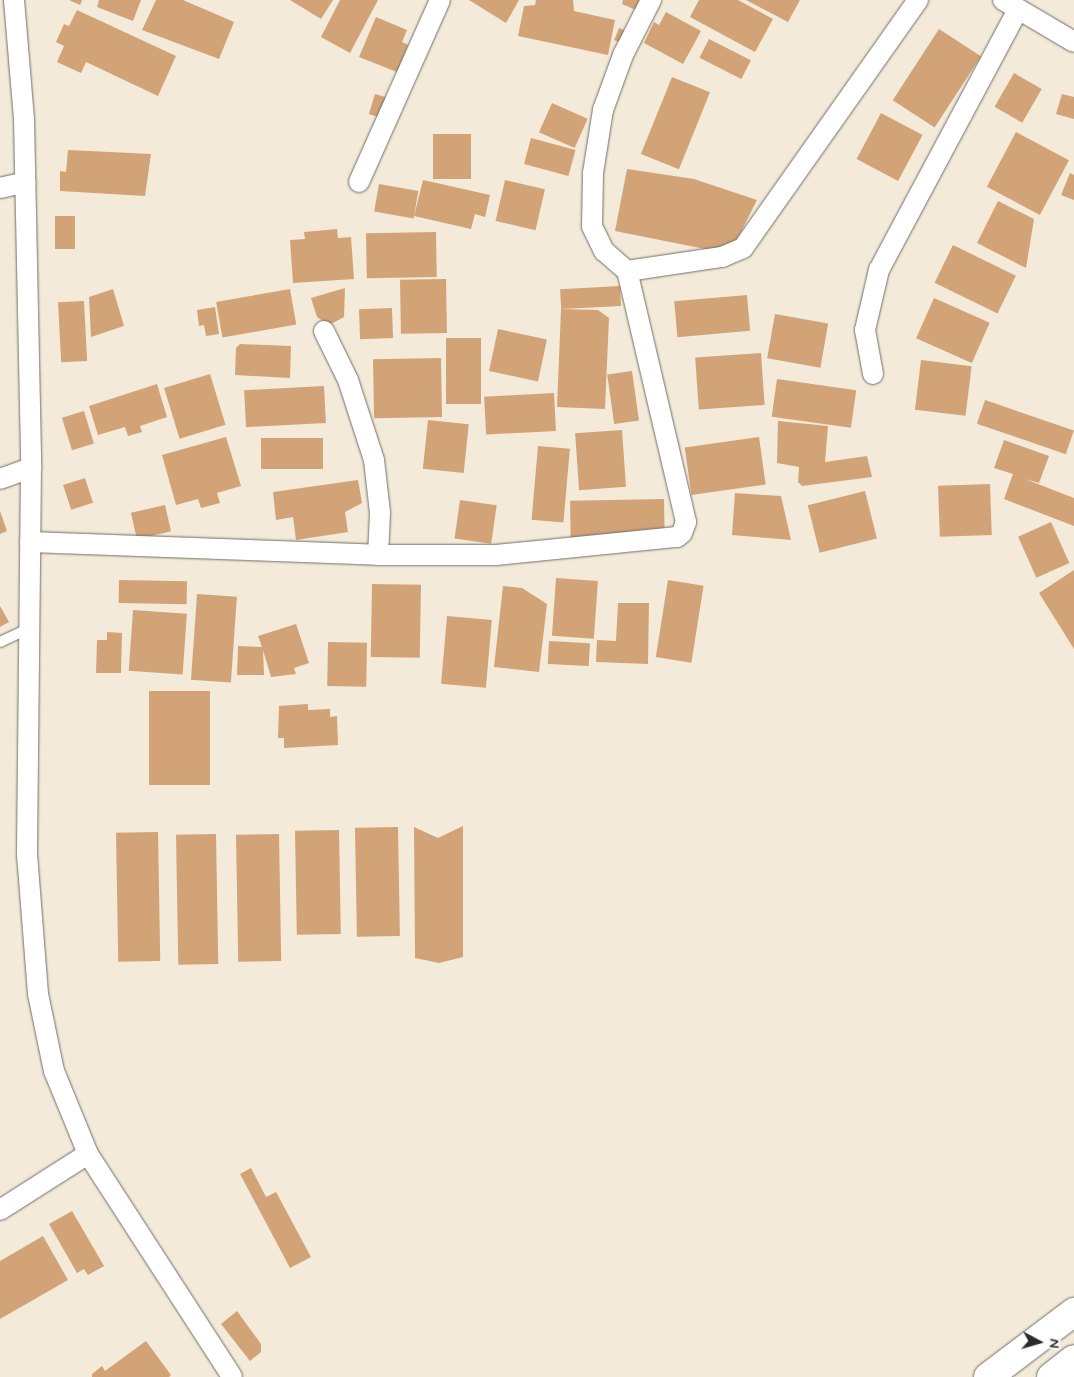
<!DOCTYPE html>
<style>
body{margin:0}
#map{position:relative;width:1074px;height:1377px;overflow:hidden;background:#f3ead9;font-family:Mynerve,sans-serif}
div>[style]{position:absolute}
.building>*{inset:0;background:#d3a378;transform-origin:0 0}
.roads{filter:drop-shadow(0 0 1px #716e68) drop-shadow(0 0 1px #716e68)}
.lane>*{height:10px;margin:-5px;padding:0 5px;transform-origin:5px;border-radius:5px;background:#fff}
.street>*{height:20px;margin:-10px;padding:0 10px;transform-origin:10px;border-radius:10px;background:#fff}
.primary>*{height:28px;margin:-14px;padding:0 14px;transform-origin:14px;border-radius:14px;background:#fff}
span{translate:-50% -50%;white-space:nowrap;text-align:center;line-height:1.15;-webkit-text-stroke:4px #f6f6f2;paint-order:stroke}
.north{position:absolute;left:1014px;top:1317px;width:50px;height:50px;-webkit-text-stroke:4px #f6f6f2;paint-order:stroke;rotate:96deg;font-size:14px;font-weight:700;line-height:20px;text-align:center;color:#2b2b2b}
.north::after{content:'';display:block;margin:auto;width:18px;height:22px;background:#2b2b2b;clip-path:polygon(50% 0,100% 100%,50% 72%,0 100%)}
</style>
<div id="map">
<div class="building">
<i style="clip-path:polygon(69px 0,82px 0,80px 5px)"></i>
<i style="clip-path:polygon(99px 0,141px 0,133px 21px,97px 7px)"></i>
<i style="clip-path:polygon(156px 0,183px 0,234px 22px,219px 59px,142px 30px)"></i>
<i style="clip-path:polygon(290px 0,333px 0,321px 19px)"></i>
<i style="clip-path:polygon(340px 0,378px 0,350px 53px,321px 37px)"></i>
<i style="clip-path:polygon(469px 0,519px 0,506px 23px)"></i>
<i style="clip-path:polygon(536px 0,573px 0,574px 11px,615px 20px,608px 55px,518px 36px,524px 6px,535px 5px)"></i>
<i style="clip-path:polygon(623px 0,648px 0,643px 13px,622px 4px)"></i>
<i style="clip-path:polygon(699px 0,738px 0,773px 19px,755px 52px,690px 17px)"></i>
<i style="clip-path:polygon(746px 0,800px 0,788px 22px)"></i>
<i style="clip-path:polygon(77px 10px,176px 56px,158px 96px,86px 62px,81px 73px,57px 62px,64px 46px,56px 42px,64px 24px,69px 26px)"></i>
<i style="clip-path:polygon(666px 12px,701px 31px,683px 64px,644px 43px,654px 22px,659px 25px)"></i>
<i style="clip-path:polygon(376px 17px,407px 30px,402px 42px,408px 45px,397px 72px,359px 57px)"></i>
<i style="left:619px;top:28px;width:11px;height:13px;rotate:22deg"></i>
<i style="left:939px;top:29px;width:50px;height:85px;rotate:33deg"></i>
<i style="left:709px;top:39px;width:47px;height:21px;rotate:27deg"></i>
<i style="left:1014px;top:73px;width:32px;height:39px;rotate:30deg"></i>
<i style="left:672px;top:77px;width:41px;height:83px;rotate:22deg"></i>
<i style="left:375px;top:94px;width:14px;height:21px;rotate:17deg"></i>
<i style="clip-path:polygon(1062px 94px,1074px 97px,1074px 119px,1056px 114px)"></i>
<i style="left:552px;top:103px;width:39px;height:32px;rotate:24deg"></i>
<i style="left:881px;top:113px;width:47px;height:52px;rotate:28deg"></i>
<i style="left:1016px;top:132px;width:60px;height:62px;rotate:28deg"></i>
<i style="left:433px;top:134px;width:38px;height:45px"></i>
<i style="left:531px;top:138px;width:46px;height:27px;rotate:15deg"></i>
<i style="clip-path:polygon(68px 150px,151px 154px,145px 196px,60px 191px,60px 171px,66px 172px)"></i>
<i style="clip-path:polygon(627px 169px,694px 179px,757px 200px,730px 254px,615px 231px)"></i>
<i style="clip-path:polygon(1070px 173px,1074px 175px,1074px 200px,1061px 195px)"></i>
<i style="clip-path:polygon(423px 180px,490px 195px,485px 217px,475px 214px,471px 229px,414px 216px)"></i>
<i style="left:505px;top:180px;width:41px;height:42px;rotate:13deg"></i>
<i style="left:379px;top:184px;width:40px;height:28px;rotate:10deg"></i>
<i style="clip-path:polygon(998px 201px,1034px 219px,1026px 268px,977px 243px)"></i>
<i style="left:55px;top:216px;width:20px;height:33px"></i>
<i style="clip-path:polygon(337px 229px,338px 238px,351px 237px,354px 279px,293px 283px,290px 240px,305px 239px,304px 232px)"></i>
<i style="left:436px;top:232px;width:45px;height:70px;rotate:89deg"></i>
<i style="left:953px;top:245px;width:70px;height:42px;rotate:26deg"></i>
<i style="left:446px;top:279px;width:54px;height:46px;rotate:89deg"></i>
<i style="left:620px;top:286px;width:20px;height:60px;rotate:87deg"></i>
<i style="clip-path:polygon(345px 288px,344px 317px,329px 325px,317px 317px,311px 298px)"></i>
<i style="clip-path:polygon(113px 289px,124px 326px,91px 337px,89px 297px)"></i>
<i style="left:290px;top:289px;width:36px;height:75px;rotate:80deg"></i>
<i style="left:747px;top:295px;width:36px;height:73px;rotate:85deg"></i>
<i style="left:934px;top:298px;width:61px;height:44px;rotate:24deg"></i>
<i style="left:84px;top:301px;width:60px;height:26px;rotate:87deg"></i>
<i style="clip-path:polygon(215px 307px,219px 334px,206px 336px,204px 325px,199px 326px,197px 310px)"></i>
<i style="left:392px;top:308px;width:30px;height:33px;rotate:88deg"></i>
<i style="clip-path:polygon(561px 309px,598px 310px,609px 318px,605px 409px,557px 407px)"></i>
<i style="left:775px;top:314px;width:54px;height:45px;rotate:10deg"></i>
<i style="left:498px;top:329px;width:50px;height:43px;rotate:12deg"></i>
<i style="left:446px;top:338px;width:35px;height:66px"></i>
<i style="clip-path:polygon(240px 344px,291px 346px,290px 378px,235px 375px,236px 348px)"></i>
<i style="left:761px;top:353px;width:52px;height:66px;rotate:86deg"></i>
<i style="left:441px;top:358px;width:59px;height:68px;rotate:89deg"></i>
<i style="left:921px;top:360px;width:51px;height:50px;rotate:7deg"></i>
<i style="left:632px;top:371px;width:50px;height:25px;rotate:82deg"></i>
<i style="left:210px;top:374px;width:53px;height:48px;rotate:73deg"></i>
<i style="left:777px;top:379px;width:80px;height:38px;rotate:8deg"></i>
<i style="clip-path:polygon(157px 384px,167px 417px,140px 426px,142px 432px,128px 436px,125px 427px,98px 435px,89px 406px)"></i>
<i style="left:324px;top:386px;width:37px;height:80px;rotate:87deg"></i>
<i style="left:554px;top:393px;width:38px;height:70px;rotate:87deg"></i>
<i style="left:985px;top:400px;width:94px;height:25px;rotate:19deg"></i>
<i style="left:84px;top:411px;width:34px;height:23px;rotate:73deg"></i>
<i style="left:428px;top:420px;width:41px;height:49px;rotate:6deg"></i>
<i style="clip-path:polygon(778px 421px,828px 426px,825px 462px,867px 456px,872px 477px,802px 486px,798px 482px,799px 467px,777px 463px)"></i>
<i style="left:622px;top:430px;width:57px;height:47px;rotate:86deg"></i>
<i style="clip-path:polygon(226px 437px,241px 486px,217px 493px,220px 503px,201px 508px,198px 499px,176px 505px,162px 455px)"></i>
<i style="left:759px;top:437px;width:48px;height:75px;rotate:82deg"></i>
<i style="left:323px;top:438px;width:31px;height:62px;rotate:90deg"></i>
<i style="clip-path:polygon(1004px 440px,1049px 456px,1039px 483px,1025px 479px,1074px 498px,1074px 526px,1004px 499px,1013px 474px,994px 468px)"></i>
<i style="left:538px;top:446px;width:32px;height:74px;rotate:5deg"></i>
<i style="left:85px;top:478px;width:26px;height:23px;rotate:72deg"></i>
<i style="clip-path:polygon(358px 480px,362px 503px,345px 512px,348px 532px,296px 540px,293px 517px,276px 520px,273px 492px)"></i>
<i style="left:990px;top:484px;width:51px;height:52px;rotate:88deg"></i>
<i style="left:865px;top:491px;width:49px;height:59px;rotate:76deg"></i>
<i style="clip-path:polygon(735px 493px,781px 496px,791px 540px,732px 535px)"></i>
<i style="left:664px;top:499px;width:39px;height:94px;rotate:89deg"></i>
<i style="left:460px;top:500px;width:37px;height:39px;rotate:8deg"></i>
<i style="left:165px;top:505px;width:27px;height:35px;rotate:77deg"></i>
<i style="clip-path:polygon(0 511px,7px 531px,0 534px)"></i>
<i style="left:1051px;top:522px;width:45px;height:36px;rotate:66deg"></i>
<i style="clip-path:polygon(1074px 570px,1074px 649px,1039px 593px)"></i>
<i style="left:556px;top:578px;width:42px;height:58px;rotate:4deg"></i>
<i style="left:119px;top:580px;width:68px;height:23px;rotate:1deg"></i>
<i style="left:668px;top:580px;width:36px;height:78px;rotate:9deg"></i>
<i style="left:372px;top:584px;width:49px;height:73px;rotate:1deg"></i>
<i style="clip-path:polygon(503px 586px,522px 588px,547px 604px,539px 672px,494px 667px)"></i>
<i style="left:197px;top:594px;width:40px;height:86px;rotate:4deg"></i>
<i style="clip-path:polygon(618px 603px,649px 603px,648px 664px,596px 662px,597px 640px,616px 641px)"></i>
<i style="clip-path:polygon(0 606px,9px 622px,0 627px)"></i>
<i style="left:133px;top:610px;width:54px;height:61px;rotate:4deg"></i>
<i style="left:447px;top:616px;width:45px;height:68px;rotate:5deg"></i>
<i style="clip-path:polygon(296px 624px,309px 663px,294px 668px,296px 674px,271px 677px,263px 650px,264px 675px,237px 675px,238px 646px,262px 647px,258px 636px)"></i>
<i style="clip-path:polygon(107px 632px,122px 633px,121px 673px,96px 673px,97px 640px,107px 640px)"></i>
<i style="left:549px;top:641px;width:41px;height:23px;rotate:3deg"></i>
<i style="left:328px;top:642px;width:39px;height:44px;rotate:1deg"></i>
<i style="left:210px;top:691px;width:94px;height:61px;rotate:90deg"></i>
<i style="clip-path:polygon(308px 704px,308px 710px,330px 709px,330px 717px,337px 716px,338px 745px,284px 748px,284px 738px,278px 738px,279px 706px)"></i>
<i style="clip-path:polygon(463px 826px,463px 957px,439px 963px,415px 958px,414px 827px,438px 838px)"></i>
<i style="left:398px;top:827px;width:109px;height:43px;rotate:89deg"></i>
<i style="left:339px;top:830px;width:104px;height:44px;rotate:89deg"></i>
<i style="left:158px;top:832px;width:129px;height:42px;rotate:89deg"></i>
<i style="left:216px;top:834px;width:130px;height:40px;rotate:89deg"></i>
<i style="left:279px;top:834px;width:127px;height:43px;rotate:89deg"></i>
<i style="clip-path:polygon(251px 1168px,266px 1197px,276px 1192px,311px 1257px,290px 1268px,240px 1174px)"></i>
<i style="clip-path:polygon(72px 1211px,104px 1266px,88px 1275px,84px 1269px,77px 1273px,49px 1224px)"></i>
<i style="clip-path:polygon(43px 1236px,68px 1280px,0 1319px,0 1261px)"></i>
<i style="clip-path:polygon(237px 1311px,261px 1344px,261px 1352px,250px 1361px,221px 1324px)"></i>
<i style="clip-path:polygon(146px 1341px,171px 1375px,169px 1377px,92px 1377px,92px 1374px,102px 1366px,105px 1371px)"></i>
</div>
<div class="roads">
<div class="lane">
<i style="left:0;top:642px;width:31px;rotate:-25deg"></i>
</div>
<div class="street">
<i style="left:14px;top:0;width:120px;rotate:85.2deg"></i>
<i style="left:24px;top:120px;width:348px;rotate:88.8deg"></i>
<i style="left:31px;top:468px;width:386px;rotate:90.6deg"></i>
<i style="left:27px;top:854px;width:140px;rotate:85.5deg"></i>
<i style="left:38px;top:994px;width:79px;rotate:78.3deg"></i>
<i style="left:54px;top:1071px;width:90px;rotate:67.7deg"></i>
<i style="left:88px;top:1154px;width:265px;rotate:57.1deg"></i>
<i style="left:1003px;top:0;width:82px;rotate:30.6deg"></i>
<i style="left:359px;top:182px;width:199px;rotate:-66deg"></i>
<i style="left:0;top:188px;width:26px;rotate:-13deg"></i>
<i style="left:627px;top:271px;width:96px;rotate:-8.4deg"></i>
<i style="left:722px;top:257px;width:23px;rotate:-23deg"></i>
<i style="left:743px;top:248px;width:304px;rotate:-54.8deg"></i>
<i style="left:324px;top:331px;width:55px;rotate:63.9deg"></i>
<i style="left:348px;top:380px;width:84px;rotate:72deg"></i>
<i style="left:374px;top:460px;width:53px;rotate:83.5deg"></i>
<i style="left:380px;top:513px;width:42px;rotate:92.7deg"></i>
<i style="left:873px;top:374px;width:45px;rotate:-100.3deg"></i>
<i style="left:865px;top:330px;width:62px;rotate:-76.9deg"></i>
<i style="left:879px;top:270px;width:295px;rotate:-61.9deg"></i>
<i style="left:0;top:479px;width:33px;rotate:-20deg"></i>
<i style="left:30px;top:542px;width:348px;rotate:2.1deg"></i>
<i style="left:378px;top:555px;width:118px"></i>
<i style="left:496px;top:555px;width:182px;rotate:-5.7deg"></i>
<i style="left:677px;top:537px;width:6px;rotate:-39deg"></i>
<i style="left:682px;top:533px;width:12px;rotate:-70deg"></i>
<i style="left:686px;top:522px;width:258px;rotate:-103.2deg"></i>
<i style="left:627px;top:271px;width:30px;rotate:-139deg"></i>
<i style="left:604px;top:251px;width:28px;rotate:-116deg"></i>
<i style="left:592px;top:226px;width:53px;rotate:-88.9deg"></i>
<i style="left:593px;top:173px;width:64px;rotate:-81deg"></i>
<i style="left:603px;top:110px;width:59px;rotate:-70deg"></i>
<i style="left:623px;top:55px;width:62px;rotate:-63deg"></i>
<i style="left:0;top:1210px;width:104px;rotate:-32.5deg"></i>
</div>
<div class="primary">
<i style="left:988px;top:1377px;width:108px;rotate:-37.1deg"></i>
<i style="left:1051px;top:1377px;width:29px;rotate:-38deg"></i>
</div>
</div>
<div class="north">N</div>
</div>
